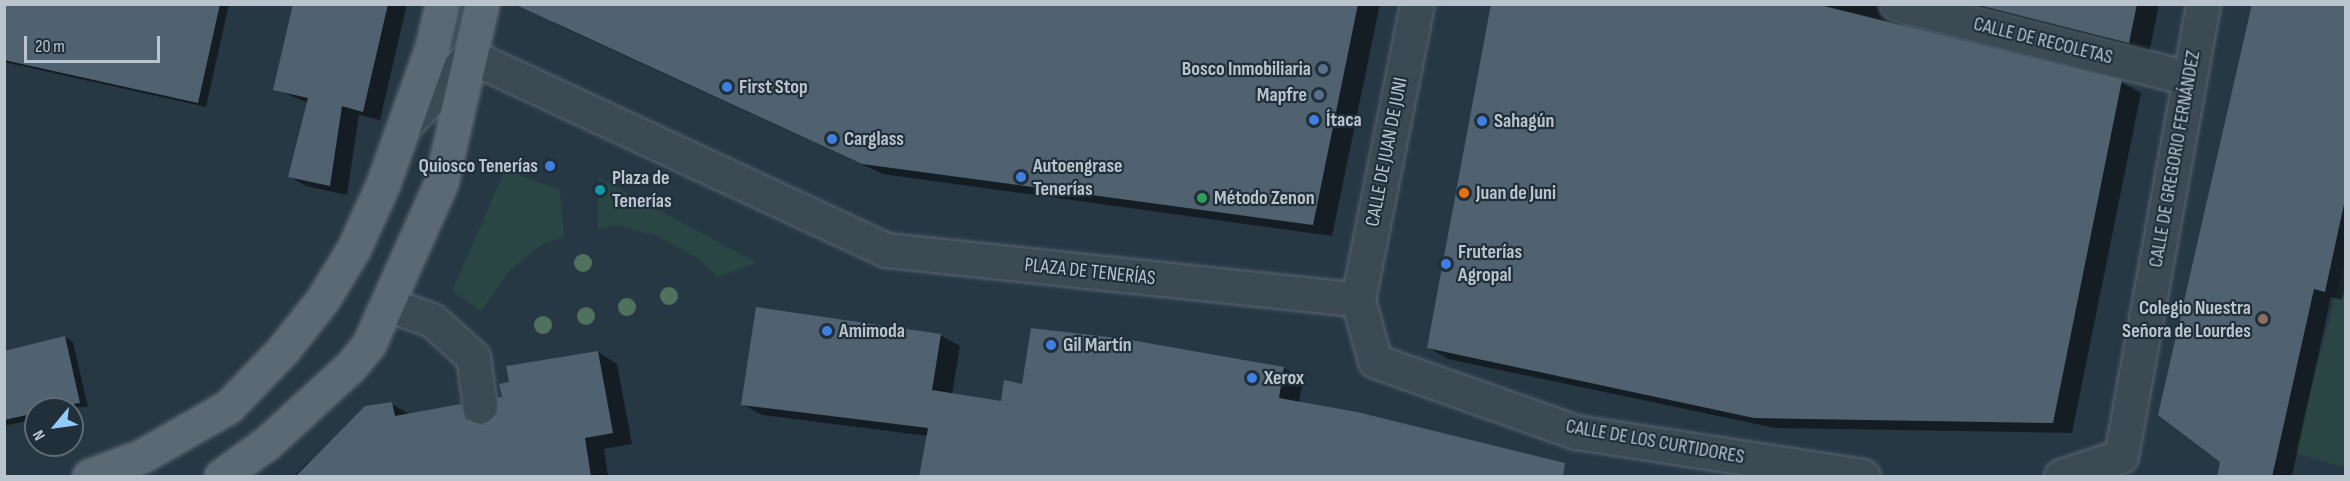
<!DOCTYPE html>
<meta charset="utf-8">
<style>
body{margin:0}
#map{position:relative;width:2350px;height:481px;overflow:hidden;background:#273845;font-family:"Sofia Sans Condensed",sans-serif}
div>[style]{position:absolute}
.green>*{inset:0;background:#294645}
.shadow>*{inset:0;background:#0007}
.building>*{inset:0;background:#506270}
.roads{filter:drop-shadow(0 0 2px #5a6772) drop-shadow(0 0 2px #5a6772)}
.minor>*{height:33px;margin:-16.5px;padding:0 16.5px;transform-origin:16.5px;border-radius:16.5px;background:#3c4a54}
.major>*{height:33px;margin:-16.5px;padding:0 16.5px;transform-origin:16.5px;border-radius:16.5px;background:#5a6974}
.trees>*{width:18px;height:18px;margin:-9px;border-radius:50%;background:#4f715e}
.dots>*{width:16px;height:16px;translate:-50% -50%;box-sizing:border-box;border:3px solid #202f3a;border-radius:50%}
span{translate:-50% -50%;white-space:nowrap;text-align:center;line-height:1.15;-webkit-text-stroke:4.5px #202f3a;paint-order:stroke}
.street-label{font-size:20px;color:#b9c4ce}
.poi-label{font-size:20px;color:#b9c4ce;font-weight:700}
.right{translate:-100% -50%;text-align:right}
.left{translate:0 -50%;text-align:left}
.frame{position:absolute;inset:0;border:6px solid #b9c4ce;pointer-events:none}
.north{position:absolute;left:24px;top:397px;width:60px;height:60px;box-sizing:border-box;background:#202f3a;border:2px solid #5d6b75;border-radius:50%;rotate:241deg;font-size:16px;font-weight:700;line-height:24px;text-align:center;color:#b9c4ce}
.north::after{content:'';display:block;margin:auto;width:21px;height:27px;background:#91cafb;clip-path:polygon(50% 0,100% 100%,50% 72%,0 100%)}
.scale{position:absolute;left:24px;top:36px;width:136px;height:27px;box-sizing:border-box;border:3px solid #b9c4ce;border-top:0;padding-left:8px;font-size:18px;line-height:21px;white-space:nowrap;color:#b9c4ce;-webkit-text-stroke:4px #202f3a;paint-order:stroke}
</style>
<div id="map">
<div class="green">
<i style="clip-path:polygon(505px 170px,560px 190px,564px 237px,543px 244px,509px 271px,481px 311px,452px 291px)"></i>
<i style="clip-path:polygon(598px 177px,757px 263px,718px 277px,699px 259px,657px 236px,616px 225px,598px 229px)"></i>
<i style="clip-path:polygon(2345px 260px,2345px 467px,2294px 453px)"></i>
</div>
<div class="shadow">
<i style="clip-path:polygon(4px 4px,229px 4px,206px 107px,4px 62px)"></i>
<i style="clip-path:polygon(295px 4px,407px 4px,380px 120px,359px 115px,347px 195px,306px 186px,289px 176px,308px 103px,275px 89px)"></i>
<i style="clip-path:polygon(535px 4px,1380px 4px,1332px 236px,883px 174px,558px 25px,537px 13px)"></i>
<i style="clip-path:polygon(1494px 4px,1901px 4px,1897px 12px,1901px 26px,2121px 82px,2141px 93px,2072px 433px,1775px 428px,1448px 359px,1429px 348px)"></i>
<i style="clip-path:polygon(1954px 4px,2159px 4px,2149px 54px)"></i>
<i style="clip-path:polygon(2346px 4px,2346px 282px,2342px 300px,2331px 297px,2292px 476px,2219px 476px)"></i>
<i style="clip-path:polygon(940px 335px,960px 346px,952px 395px,1002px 402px,1023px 385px,1125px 340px,1284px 368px,1303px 380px,1299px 403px,928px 436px,762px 415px,742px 404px)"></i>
<i style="clip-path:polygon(65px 337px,73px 342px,88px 407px,36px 409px,36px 419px,4px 426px,4px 352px)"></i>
<i style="clip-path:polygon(598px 352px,617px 364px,632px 444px,604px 449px,608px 476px,294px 476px,366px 408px,392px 404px,411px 415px,460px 406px,480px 417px,484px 427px)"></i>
</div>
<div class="building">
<i style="clip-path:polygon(4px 4px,220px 4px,198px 103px,4px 60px)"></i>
<i style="clip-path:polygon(293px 4px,388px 4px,363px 112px,342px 106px,330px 186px,288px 177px,308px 98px,273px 90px)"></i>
<i style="clip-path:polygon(514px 4px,1358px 4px,1313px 225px,862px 164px)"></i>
<i style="clip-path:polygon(1491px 4px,1816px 4px,2122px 80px,2053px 423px,1754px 418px,1427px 348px)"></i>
<i style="clip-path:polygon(1975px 4px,2137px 4px,2129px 43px)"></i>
<i style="clip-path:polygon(2252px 4px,2346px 4px,2346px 195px,2325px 292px,2314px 289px,2272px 477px,2217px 477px,2220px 462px,2158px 415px)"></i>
<i style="clip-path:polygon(756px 307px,941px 334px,932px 390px,1001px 401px,1004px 380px,1022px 384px,1031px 328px,1125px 339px,1284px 367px,1279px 398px,1357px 412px,1565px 463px,1563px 477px,919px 477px,928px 428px,741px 405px)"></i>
<i style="clip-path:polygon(65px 336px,80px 403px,36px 409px,36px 413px,4px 420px,4px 351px)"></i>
<i style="clip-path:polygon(598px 351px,613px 433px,585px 438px,591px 477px,295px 477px,365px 406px,392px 402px,395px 416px,461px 404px,466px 419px,483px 425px,498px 413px,498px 397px,502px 397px,499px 384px,509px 382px,506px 366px)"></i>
</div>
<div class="roads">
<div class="minor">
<i style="left:1417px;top:4px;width:302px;rotate:101.3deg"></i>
<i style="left:1358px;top:300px;width:63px;rotate:74.4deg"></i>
<i style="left:1375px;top:361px;width:213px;rotate:19.5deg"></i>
<i style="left:1576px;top:432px;width:290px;rotate:8.7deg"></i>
<i style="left:1896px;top:4px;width:302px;rotate:14.2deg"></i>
<i style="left:404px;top:126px;width:96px;rotate:-46.7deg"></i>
<i style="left:470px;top:56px;width:459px;rotate:25deg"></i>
<i style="left:886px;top:250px;width:475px;rotate:6deg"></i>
<i style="left:390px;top:305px;width:45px;rotate:19.7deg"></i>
<i style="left:432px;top:320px;width:55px;rotate:42.1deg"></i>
<i style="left:473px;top:357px;width:50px;rotate:82deg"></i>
<i style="left:2121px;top:456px;width:459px;rotate:-79.7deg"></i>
<i style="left:2061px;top:476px;width:63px;rotate:-18.4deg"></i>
</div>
<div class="major">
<i style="left:89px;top:476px;width:57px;rotate:-20.7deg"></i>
<i style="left:142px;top:456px;width:99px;rotate:-29.7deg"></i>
<i style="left:228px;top:407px;width:78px;rotate:-46deg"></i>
<i style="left:282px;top:351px;width:66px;rotate:-51.7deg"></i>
<i style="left:323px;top:299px;width:60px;rotate:-58.7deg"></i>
<i style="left:354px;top:248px;width:70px;rotate:-65.6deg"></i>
<i style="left:383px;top:184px;width:145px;rotate:-70.3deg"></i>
<i style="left:432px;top:47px;width:44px;rotate:-76.9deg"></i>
<i style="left:221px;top:476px;width:57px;rotate:-35.7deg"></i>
<i style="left:267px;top:443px;width:113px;rotate:-42.5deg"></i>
<i style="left:350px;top:367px;width:30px;rotate:-50deg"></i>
<i style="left:369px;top:344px;width:176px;rotate:-65.9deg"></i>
<i style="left:441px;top:183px;width:184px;rotate:-77.1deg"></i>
</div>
</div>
<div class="trees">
<i style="left:583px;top:263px"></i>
<i style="left:669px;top:296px"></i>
<i style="left:627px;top:307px"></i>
<i style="left:586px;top:316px"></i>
<i style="left:543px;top:325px"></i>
</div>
<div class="dots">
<i style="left:1323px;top:69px;background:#5c6f8a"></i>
<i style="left:727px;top:87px;background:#3f7fe0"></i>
<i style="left:1319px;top:95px;background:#5c6f8a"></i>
<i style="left:1314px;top:120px;background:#3f7fe0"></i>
<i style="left:1482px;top:121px;background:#3f7fe0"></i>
<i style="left:832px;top:139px;background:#3f7fe0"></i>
<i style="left:550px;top:166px;background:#3f7fe0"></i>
<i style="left:1021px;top:177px;background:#3f7fe0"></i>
<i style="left:600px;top:190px;background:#0f9aa8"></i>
<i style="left:1464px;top:193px;background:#e8710a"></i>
<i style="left:1202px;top:198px;background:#2e9e5b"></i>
<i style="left:1446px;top:264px;background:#3f7fe0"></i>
<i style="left:2263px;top:319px;background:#8d6e63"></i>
<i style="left:827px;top:331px;background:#3f7fe0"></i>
<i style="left:1051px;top:345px;background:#3f7fe0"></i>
<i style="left:1252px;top:378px;background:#3f7fe0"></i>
</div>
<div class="street-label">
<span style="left:2043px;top:41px;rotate:14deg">CALLE DE RECOLETAS</span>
<span style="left:1387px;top:152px;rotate:-79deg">CALLE DE JUAN DE JUNI</span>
<span style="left:2175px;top:159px;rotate:-80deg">CALLE DE GREGORIO FERNÁNDEZ</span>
<span style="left:1090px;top:272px;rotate:6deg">PLAZA DE TENERÍAS</span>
<span style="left:1655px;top:442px;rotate:10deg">CALLE DE LOS CURTIDORES</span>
</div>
<div class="poi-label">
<span class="right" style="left:1311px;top:69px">Bosco Inmobiliaria</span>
<span class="left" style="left:739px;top:87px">First Stop</span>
<span class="right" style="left:1307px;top:95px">Mapfre</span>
<span class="left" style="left:1326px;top:120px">Ítaca</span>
<span class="left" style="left:1494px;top:121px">Sahagún</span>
<span class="left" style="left:844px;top:139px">Carglass</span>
<span class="right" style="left:538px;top:166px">Quiosco Tenerías</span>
<span class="left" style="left:1033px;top:178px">Autoengrase<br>Tenerías</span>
<span class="left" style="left:612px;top:190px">Plaza de<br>Tenerías</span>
<span class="left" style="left:1476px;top:193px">Juan de Juni</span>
<span class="left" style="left:1214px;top:198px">Método Zenon</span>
<span class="left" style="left:1458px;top:264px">Fruterías<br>Agropal</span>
<span class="right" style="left:2251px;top:320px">Colegio Nuestra<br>Señora de Lourdes</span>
<span class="left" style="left:839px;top:331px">Amimoda</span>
<span class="left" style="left:1063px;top:345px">Gil Martín</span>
<span class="left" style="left:1264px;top:378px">Xerox</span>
</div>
<div class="frame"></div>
<div class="north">N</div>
<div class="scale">20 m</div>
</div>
